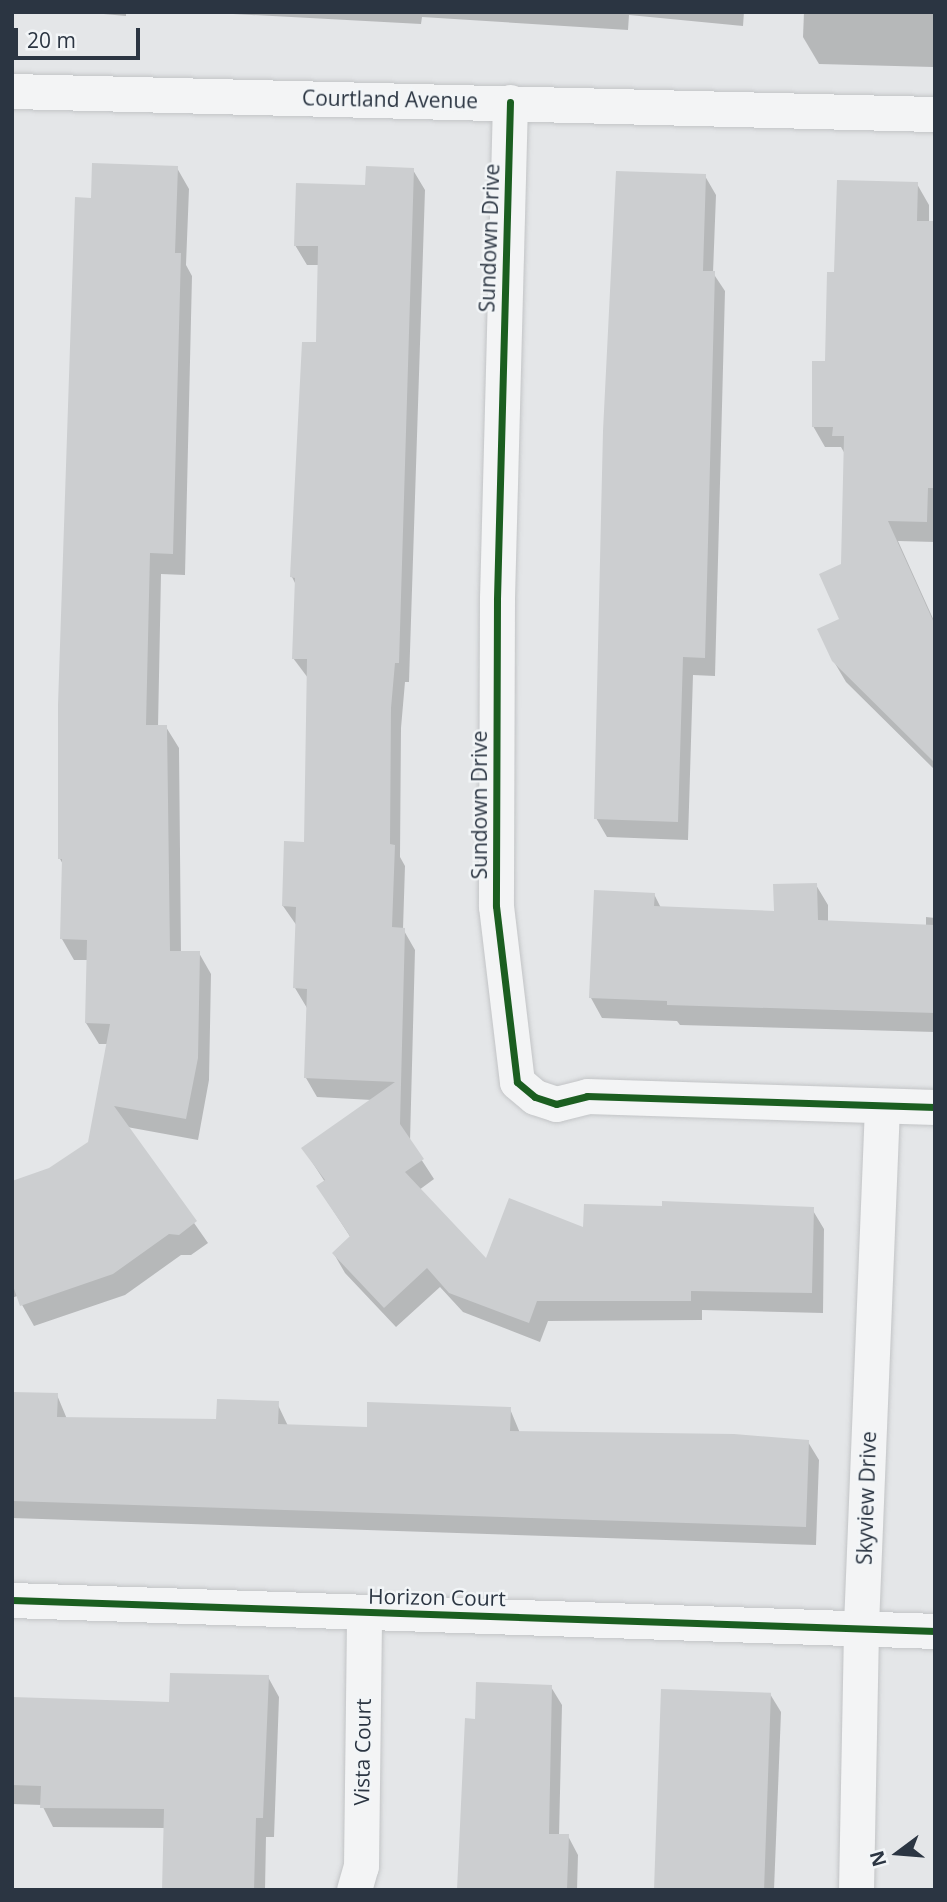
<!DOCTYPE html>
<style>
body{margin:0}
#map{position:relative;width:947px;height:1902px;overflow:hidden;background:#e4e6e8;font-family:"Open Sans",sans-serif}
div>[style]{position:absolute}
.shadow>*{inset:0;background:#0003}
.building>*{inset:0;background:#ccced0;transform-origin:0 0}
.roads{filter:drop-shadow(0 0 2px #c2c4c6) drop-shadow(0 0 2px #c2c4c6)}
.minor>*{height:35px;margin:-17.5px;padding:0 17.5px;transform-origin:17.5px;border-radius:17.5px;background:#f3f4f5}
.cycleway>*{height:7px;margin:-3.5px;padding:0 3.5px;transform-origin:3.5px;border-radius:3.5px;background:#1b5e20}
span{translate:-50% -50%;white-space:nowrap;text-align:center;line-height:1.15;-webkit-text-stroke:5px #f2f5f7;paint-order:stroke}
.street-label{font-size:21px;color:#2b3542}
.frame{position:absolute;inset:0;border:14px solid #2b3542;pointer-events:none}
.north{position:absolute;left:863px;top:1818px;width:70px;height:70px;-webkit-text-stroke:5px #f2f5f7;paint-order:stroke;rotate:254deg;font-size:19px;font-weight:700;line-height:28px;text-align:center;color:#2b3542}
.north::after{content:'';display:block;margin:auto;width:24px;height:32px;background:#2b3542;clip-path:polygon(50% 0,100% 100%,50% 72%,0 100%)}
.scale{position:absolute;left:14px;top:28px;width:126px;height:32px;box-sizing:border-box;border:4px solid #2b3542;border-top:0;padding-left:9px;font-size:21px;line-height:24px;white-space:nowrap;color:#2b3542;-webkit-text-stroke:5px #f2f5f7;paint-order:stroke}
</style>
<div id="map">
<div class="shadow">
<i style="clip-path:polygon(81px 12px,126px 12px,126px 16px)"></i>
<i style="clip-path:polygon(196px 12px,744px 12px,743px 26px,629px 15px,628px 30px,422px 17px,421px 24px)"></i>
<i style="clip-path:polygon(804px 12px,934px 12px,933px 67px,819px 64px,803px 37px)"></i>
<i style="clip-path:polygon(177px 168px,189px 189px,186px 265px,192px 276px,185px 575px,161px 574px,158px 727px,166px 727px,179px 748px,181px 953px,199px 953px,211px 974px,209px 1080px,198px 1140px,127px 1127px,208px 1243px,191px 1255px,181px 1255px,125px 1295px,34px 1326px,17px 1296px,12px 1298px,12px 1183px,50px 1170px,89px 1143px,108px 1044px,99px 1044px,86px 1023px,88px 960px,74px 960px,62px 939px,64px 866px,60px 859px,92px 200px)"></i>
<i style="clip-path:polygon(413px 170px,425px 190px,409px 682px,405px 682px,401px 728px,400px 857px,405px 866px,403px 929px,415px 950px,410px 1142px,434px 1179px,419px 1190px,486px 1261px,585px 1229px,812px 1209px,824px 1229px,823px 1313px,702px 1310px,702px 1320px,548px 1321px,540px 1342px,463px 1312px,440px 1287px,396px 1327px,345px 1273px,334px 1254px,351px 1238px,318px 1187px,325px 1182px,303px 1148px,372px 1100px,317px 1097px,306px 1078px,307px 1008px,295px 988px,297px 926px,283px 906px,306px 844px,308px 678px,293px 658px,296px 585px,292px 577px,318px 344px,319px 265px,307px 265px,295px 245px,367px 187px)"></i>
<i style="clip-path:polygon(705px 176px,716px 195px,713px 273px,725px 291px,715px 676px,693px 675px,688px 840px,607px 837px,596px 818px)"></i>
<i style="clip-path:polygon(917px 184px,929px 205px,929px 222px,935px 225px,935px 542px,898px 541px,935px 623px,935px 770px,846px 682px,833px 660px,842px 620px,845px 454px,841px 447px,825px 447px,813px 426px,827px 363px,836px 274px)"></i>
<i style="clip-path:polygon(816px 885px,828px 905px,828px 923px,926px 926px,926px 917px,935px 918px,935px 1032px,680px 1025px,677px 1021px,602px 1018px,591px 998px,654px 894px,661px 908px,775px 912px)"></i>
<i style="clip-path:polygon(12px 1393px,57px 1395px,67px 1419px,218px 1421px,277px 1403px,288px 1426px,368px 1429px,510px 1409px,520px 1433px,808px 1442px,819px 1460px,816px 1545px,12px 1518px)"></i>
<i style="clip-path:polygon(268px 1677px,279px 1697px,274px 1837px,266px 1837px,265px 1890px,164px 1890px,165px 1828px,53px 1827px,42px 1805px,12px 1804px,12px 1698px,171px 1703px)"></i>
<i style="clip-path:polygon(551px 1687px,562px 1705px,559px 1836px,568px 1836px,578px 1855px,577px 1890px,460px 1890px,477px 1720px)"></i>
<i style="clip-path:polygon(770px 1694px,781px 1712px,774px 1890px,657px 1890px)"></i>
</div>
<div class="building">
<i style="clip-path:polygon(92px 163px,178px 166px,175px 253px,181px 253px,173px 554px,150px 553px,146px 725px,167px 725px,170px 951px,200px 951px,198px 1058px,186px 1119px,114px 1106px,197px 1221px,179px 1235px,169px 1234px,113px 1274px,20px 1306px,12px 1283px,12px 1181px,49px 1168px,88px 1142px,110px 1024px,85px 1023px,87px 940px,60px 939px,62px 859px,58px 859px,58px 705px,75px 197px,91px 198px)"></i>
<i style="clip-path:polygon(366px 166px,414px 168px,399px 663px,395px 663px,391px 708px,390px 844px,395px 845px,392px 927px,405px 928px,400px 1124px,424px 1159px,405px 1172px,486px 1258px,509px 1198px,583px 1227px,584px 1204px,662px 1206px,662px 1201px,814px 1207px,812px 1293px,691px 1291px,691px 1301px,537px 1301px,529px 1323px,449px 1293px,427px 1268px,384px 1308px,332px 1253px,350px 1236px,316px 1186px,325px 1180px,301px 1148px,395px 1082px,304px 1078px,307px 989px,293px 988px,296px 907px,282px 906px,284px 841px,304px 842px,307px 659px,292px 659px,295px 578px,290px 577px,302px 342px,316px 342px,318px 246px,294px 246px,296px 183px,365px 185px)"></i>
<i style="clip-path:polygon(616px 171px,706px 174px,703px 271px,715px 271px,705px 658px,683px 657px,678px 822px,594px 819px,603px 431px)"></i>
<i style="clip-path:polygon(837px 180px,918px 182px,917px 221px,934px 221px,935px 488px,928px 488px,927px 522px,888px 521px,935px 625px,935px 763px,832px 661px,817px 629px,839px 619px,819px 574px,841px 564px,844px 436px,832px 436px,833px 427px,812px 427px,812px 361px,825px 361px,827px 272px,834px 272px)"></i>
<i style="clip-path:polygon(817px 883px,818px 920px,935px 925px,935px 1013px,667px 1005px,667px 1001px,589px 998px,594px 890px,655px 893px,654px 906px,774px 911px,773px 884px)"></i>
<i style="clip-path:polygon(12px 1392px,58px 1393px,57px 1417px,216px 1419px,217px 1399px,279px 1401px,278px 1424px,367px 1427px,367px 1402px,511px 1407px,510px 1431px,734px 1434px,809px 1440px,806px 1527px,12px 1501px)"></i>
<i style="clip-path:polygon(170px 1673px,269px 1675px,263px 1818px,256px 1818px,254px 1890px,162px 1890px,164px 1809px,40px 1808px,41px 1786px,12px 1785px,12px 1697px,169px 1702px)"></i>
<i style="clip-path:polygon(476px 1682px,552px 1685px,549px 1834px,569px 1834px,567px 1890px,457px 1890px,465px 1718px,475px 1719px)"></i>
<i style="left:661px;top:1689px;width:110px;height:201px;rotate:2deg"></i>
</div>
<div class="roads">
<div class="minor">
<i style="left:12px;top:91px;width:923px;rotate:1.43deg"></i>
<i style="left:510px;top:102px;width:498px;rotate:91.5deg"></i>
<i style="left:497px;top:600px;width:306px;rotate:90.2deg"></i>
<i style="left:496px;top:906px;width:177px;rotate:83.2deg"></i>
<i style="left:517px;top:1082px;width:23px;rotate:40deg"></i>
<i style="left:535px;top:1097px;width:22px;rotate:18deg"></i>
<i style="left:556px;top:1104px;width:32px;rotate:-14deg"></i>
<i style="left:587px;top:1096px;width:348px;rotate:1.8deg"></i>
<i style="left:12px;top:1600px;width:924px;rotate:1.92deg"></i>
<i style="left:354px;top:1890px;width:25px;rotate:-74deg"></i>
<i style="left:361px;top:1866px;width:253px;rotate:-89.3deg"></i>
<i style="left:856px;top:1890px;width:265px;rotate:-88.9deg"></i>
<i style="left:861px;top:1625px;width:519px;rotate:-87.68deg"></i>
</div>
</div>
<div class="cycleway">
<i style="left:510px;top:102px;width:498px;rotate:91.5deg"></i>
<i style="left:497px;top:600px;width:306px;rotate:90.2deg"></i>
<i style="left:496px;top:906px;width:177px;rotate:83.2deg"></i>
<i style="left:517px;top:1082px;width:23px;rotate:40deg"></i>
<i style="left:535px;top:1097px;width:22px;rotate:18deg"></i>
<i style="left:556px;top:1104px;width:32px;rotate:-14deg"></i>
<i style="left:587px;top:1096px;width:348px;rotate:1.8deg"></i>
<i style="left:12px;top:1600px;width:924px;rotate:1.92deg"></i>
</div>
<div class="street-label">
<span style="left:390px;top:99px;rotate:1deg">Courtland Avenue</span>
<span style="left:489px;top:238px;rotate:-88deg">Sundown Drive</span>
<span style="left:479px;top:805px;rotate:-90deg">Sundown Drive</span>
<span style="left:866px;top:1498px;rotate:-88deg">Skyview Drive</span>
<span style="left:437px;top:1597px;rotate:1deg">Horizon Court</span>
<span style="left:362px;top:1752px;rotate:-89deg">Vista Court</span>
</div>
<div class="frame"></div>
<div class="north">N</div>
<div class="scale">20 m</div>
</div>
